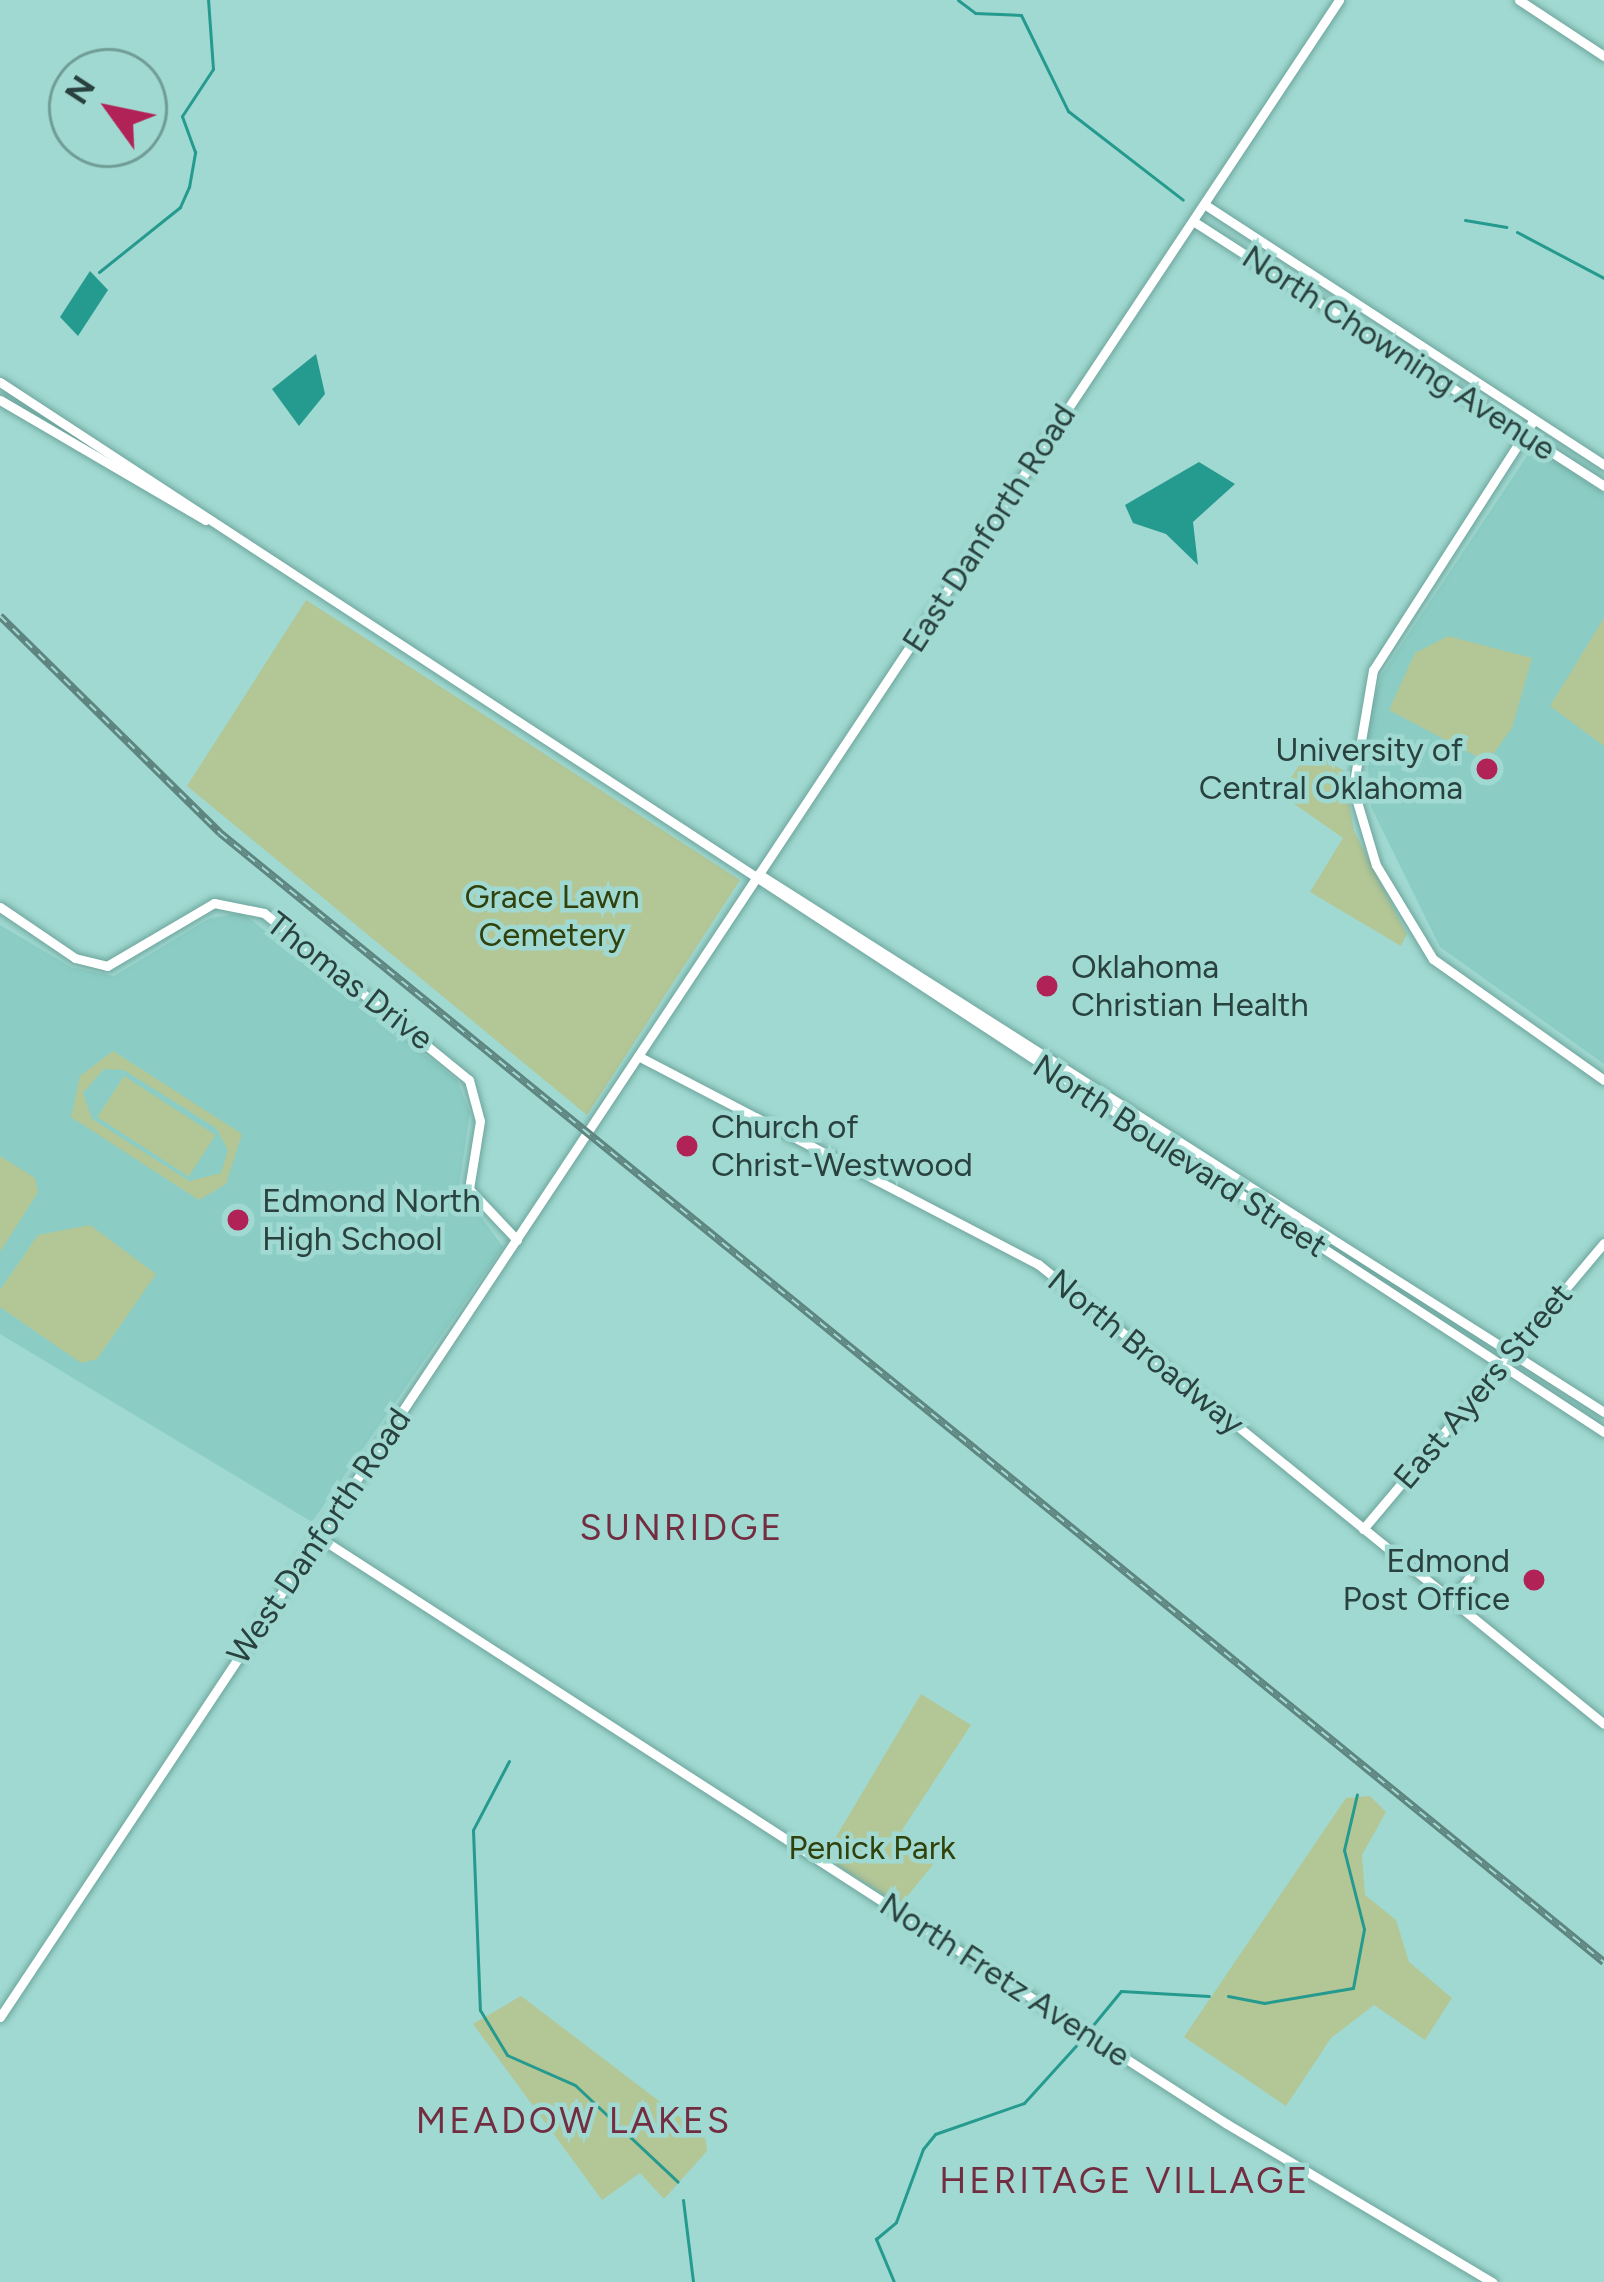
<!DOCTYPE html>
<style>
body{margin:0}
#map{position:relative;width:1604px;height:2282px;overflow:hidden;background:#a0d9d1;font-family:Figtree,sans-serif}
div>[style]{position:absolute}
.built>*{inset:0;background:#8bcdc4}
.green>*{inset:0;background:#b3c696;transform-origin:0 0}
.water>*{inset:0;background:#259a8f}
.stream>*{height:3px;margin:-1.5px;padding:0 1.5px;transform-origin:1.5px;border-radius:1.5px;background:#259a8f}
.roads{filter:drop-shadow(0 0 3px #6da59d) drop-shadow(0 0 3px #6da59d)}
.secondary>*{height:9px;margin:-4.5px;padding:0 4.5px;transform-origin:4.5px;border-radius:4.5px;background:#fff}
.rail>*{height:8px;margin-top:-4px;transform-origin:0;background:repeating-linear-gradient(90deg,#a0d9d1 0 9px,#5e8580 0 18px);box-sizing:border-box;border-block:3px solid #5e8580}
.dots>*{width:33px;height:33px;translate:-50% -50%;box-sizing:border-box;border:6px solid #a0d9d1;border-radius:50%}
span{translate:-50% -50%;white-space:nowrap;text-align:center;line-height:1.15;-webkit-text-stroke:9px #a0d9d1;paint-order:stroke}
.street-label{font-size:33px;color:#2a423f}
.poi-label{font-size:33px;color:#2a423f}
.right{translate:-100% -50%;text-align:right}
.left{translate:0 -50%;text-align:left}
.park-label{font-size:33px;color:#30410b}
.neighbourhood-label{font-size:36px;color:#732d41;letter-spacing:3px}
.north{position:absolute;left:48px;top:48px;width:120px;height:120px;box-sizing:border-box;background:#a0d9d1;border:3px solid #719d97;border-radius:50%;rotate:303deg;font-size:33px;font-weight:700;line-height:48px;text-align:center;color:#2a423f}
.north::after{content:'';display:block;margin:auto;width:42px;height:54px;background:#b12256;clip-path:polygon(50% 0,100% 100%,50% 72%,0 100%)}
</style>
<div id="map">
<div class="built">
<i style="clip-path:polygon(1533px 447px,1604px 493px,1604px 1064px,1440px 947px,1371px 807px,1365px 727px,1382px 674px)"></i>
<i style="clip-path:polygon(242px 913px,457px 1080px,470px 1113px,459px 1187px,503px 1247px,312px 1522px,0 1334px,0 925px,71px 967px,114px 976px,210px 918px)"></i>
</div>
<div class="green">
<i style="clip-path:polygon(306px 600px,740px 880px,587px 1115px,187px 786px)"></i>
<i style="clip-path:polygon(1604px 618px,1604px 746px,1550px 706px)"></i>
<i style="clip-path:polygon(1448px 636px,1532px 658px,1512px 728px,1487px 762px,1389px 710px,1415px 653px)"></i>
<i style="clip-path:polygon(1310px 749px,1344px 771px,1354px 831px,1407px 934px,1401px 946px,1310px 892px,1343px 838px,1280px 794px)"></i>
<i style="clip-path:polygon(evenodd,113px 1051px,242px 1134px,226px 1184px,199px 1200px,71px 1117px,80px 1076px,113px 1051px,104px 1069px,124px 1070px,216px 1128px,228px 1150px,221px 1173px,189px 1181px,92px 1119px,83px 1093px,104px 1069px)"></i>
<i style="left:124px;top:1076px;width:109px;height:49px;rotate:33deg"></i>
<i style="clip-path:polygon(0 1156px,35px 1178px,38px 1192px,0 1252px)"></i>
<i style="clip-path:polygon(90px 1225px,156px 1274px,97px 1359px,81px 1363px,0 1307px,0 1290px,38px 1235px)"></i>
<i style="clip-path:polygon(921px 1694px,971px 1725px,902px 1830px,940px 1856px,900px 1905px,824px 1857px)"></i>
<i style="clip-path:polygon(1370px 1796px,1386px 1812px,1362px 1855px,1365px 1895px,1396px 1920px,1409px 1962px,1452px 1998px,1425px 2040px,1374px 2005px,1331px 2038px,1286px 2106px,1184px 2037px,1346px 1798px)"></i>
<i style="clip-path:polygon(521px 1996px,705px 2136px,707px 2151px,664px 2199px,640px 2173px,602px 2200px,473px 2024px)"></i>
</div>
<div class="water">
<i style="clip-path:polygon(90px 271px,108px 290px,78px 336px,60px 317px)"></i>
<i style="clip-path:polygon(316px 354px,325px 394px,299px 426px,272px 389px)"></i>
<i style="clip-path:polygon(1199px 462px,1235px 484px,1193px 522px,1198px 565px,1166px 534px,1133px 523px,1125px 505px)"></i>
</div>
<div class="stream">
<i style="left:958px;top:0;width:21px;rotate:37deg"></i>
<i style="left:975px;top:13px;width:46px;rotate:2.5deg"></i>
<i style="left:1021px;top:15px;width:107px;rotate:63.9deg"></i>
<i style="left:1068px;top:111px;width:145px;rotate:37.7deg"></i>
<i style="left:1465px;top:220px;width:42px;rotate:9.7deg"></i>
<i style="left:1517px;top:232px;width:98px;rotate:27.9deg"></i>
<i style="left:99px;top:272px;width:104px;rotate:-38.7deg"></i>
<i style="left:180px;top:207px;width:22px;rotate:-66deg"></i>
<i style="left:189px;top:187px;width:36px;rotate:-80deg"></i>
<i style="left:195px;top:152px;width:38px;rotate:-110deg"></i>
<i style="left:182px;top:116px;width:56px;rotate:-56.6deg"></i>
<i style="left:213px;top:69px;width:69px;rotate:-94.1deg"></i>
<i style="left:509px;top:1761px;width:78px;rotate:117.6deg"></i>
<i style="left:473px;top:1830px;width:180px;rotate:87.8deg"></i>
<i style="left:480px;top:2010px;width:52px;rotate:59deg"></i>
<i style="left:507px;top:2055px;width:74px;rotate:23.8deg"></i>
<i style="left:575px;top:2085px;width:141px;rotate:43.3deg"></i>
<i style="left:1228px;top:1996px;width:37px;rotate:11deg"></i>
<i style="left:1264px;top:2003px;width:90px;rotate:-9.6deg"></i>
<i style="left:1353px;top:1988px;width:60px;rotate:-79.4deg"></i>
<i style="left:1364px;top:1929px;width:81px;rotate:-104.2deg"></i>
<i style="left:1344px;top:1850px;width:57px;rotate:-76.9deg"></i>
<i style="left:1093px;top:2025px;width:44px;rotate:-50.5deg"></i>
<i style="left:1121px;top:1991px;width:88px;rotate:3.3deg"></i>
<i style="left:683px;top:2200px;width:83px;rotate:83deg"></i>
<i style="left:894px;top:2282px;width:47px;rotate:-112.7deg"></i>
<i style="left:876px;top:2239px;width:26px;rotate:-40deg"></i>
<i style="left:896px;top:2222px;width:78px;rotate:-69.7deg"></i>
<i style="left:923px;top:2149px;width:19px;rotate:-51deg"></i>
<i style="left:935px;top:2134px;width:94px;rotate:-19.2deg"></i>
<i style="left:1024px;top:2103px;width:86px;rotate:-47.8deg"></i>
</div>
<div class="roads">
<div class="secondary">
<i style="left:1519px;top:0;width:102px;rotate:33.4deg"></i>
<i style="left:1204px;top:204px;width:478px;rotate:33.1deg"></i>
<i style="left:1193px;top:221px;width:489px;rotate:32.8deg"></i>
<i style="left:0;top:382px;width:1917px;rotate:33.21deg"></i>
<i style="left:0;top:400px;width:238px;rotate:30.3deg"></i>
<i style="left:1533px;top:421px;width:296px;rotate:122.7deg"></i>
<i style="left:1373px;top:670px;width:120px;rotate:99.6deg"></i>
<i style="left:1353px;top:788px;width:80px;rotate:73.4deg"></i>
<i style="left:1376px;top:865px;width:110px;rotate:58.8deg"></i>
<i style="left:1433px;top:959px;width:209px;rotate:35.3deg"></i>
<i style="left:762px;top:876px;width:998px;rotate:32.48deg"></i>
<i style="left:0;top:907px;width:91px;rotate:34.2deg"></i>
<i style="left:75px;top:958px;width:33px;rotate:14deg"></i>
<i style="left:107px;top:966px;width:124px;rotate:-30.5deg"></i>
<i style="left:214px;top:903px;width:51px;rotate:11.3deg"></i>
<i style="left:264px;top:913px;width:264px;rotate:39.2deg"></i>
<i style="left:469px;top:1080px;width:42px;rotate:75deg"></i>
<i style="left:480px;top:1121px;width:69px;rotate:99.2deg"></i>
<i style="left:469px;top:1189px;width:70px;rotate:46.7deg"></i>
<i style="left:638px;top:1056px;width:451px;rotate:27.5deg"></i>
<i style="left:1038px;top:1264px;width:729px;rotate:39.1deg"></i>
<i style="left:1363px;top:1529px;width:374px;rotate:-49.9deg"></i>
<i style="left:317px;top:1536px;width:1083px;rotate:32.87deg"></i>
<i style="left:1227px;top:2124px;width:309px;rotate:30.8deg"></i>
<i style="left:1451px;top:1601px;width:31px;rotate:-52deg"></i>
<i style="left:0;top:2017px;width:2421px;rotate:-56.42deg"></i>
</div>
</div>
<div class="rail">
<i style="left:0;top:616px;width:309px;rotate:44.6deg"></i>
<i style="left:220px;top:833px;width:1786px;rotate:39.21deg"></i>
</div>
<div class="dots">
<i style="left:1487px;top:769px;background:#b12256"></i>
<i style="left:1047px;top:986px;background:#b12256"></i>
<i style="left:687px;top:1146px;background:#b12256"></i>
<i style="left:238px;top:1220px;background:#b12256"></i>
<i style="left:1534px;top:1580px;background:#b12256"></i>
</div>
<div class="street-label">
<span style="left:1399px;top:353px;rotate:33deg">North Chowning Avenue</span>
<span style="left:989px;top:528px;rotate:-57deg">East Danforth Road</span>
<span style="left:350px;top:981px;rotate:38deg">Thomas Drive</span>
<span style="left:1180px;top:1156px;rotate:33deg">North Boulevard Street</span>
<span style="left:1146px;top:1352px;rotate:39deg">North Broadway</span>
<span style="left:1483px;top:1386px;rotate:-50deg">East Ayers Street</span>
<span style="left:319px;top:1536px;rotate:-56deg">West Danforth Road</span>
<span style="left:1005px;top:1980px;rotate:33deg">North Fretz Avenue</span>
</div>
<div class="poi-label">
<span class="right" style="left:1463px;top:769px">University of<br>Central Oklahoma</span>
<span class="left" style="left:1071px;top:986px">Oklahoma<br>Christian Health</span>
<span class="left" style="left:711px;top:1146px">Church of<br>Christ-Westwood</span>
<span class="left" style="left:262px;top:1220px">Edmond North<br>High School</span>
<span class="right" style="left:1510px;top:1580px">Edmond<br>Post Office</span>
</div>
<div class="park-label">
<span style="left:552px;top:916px">Grace Lawn<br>Cemetery</span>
<span style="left:872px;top:1848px">Penick Park</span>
</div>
<div class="neighbourhood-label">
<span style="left:682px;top:1528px">SUNRIDGE</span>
<span style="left:574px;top:2121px">MEADOW LAKES</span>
<span style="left:1125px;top:2181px">HERITAGE VILLAGE</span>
</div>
<div class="north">N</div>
</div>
